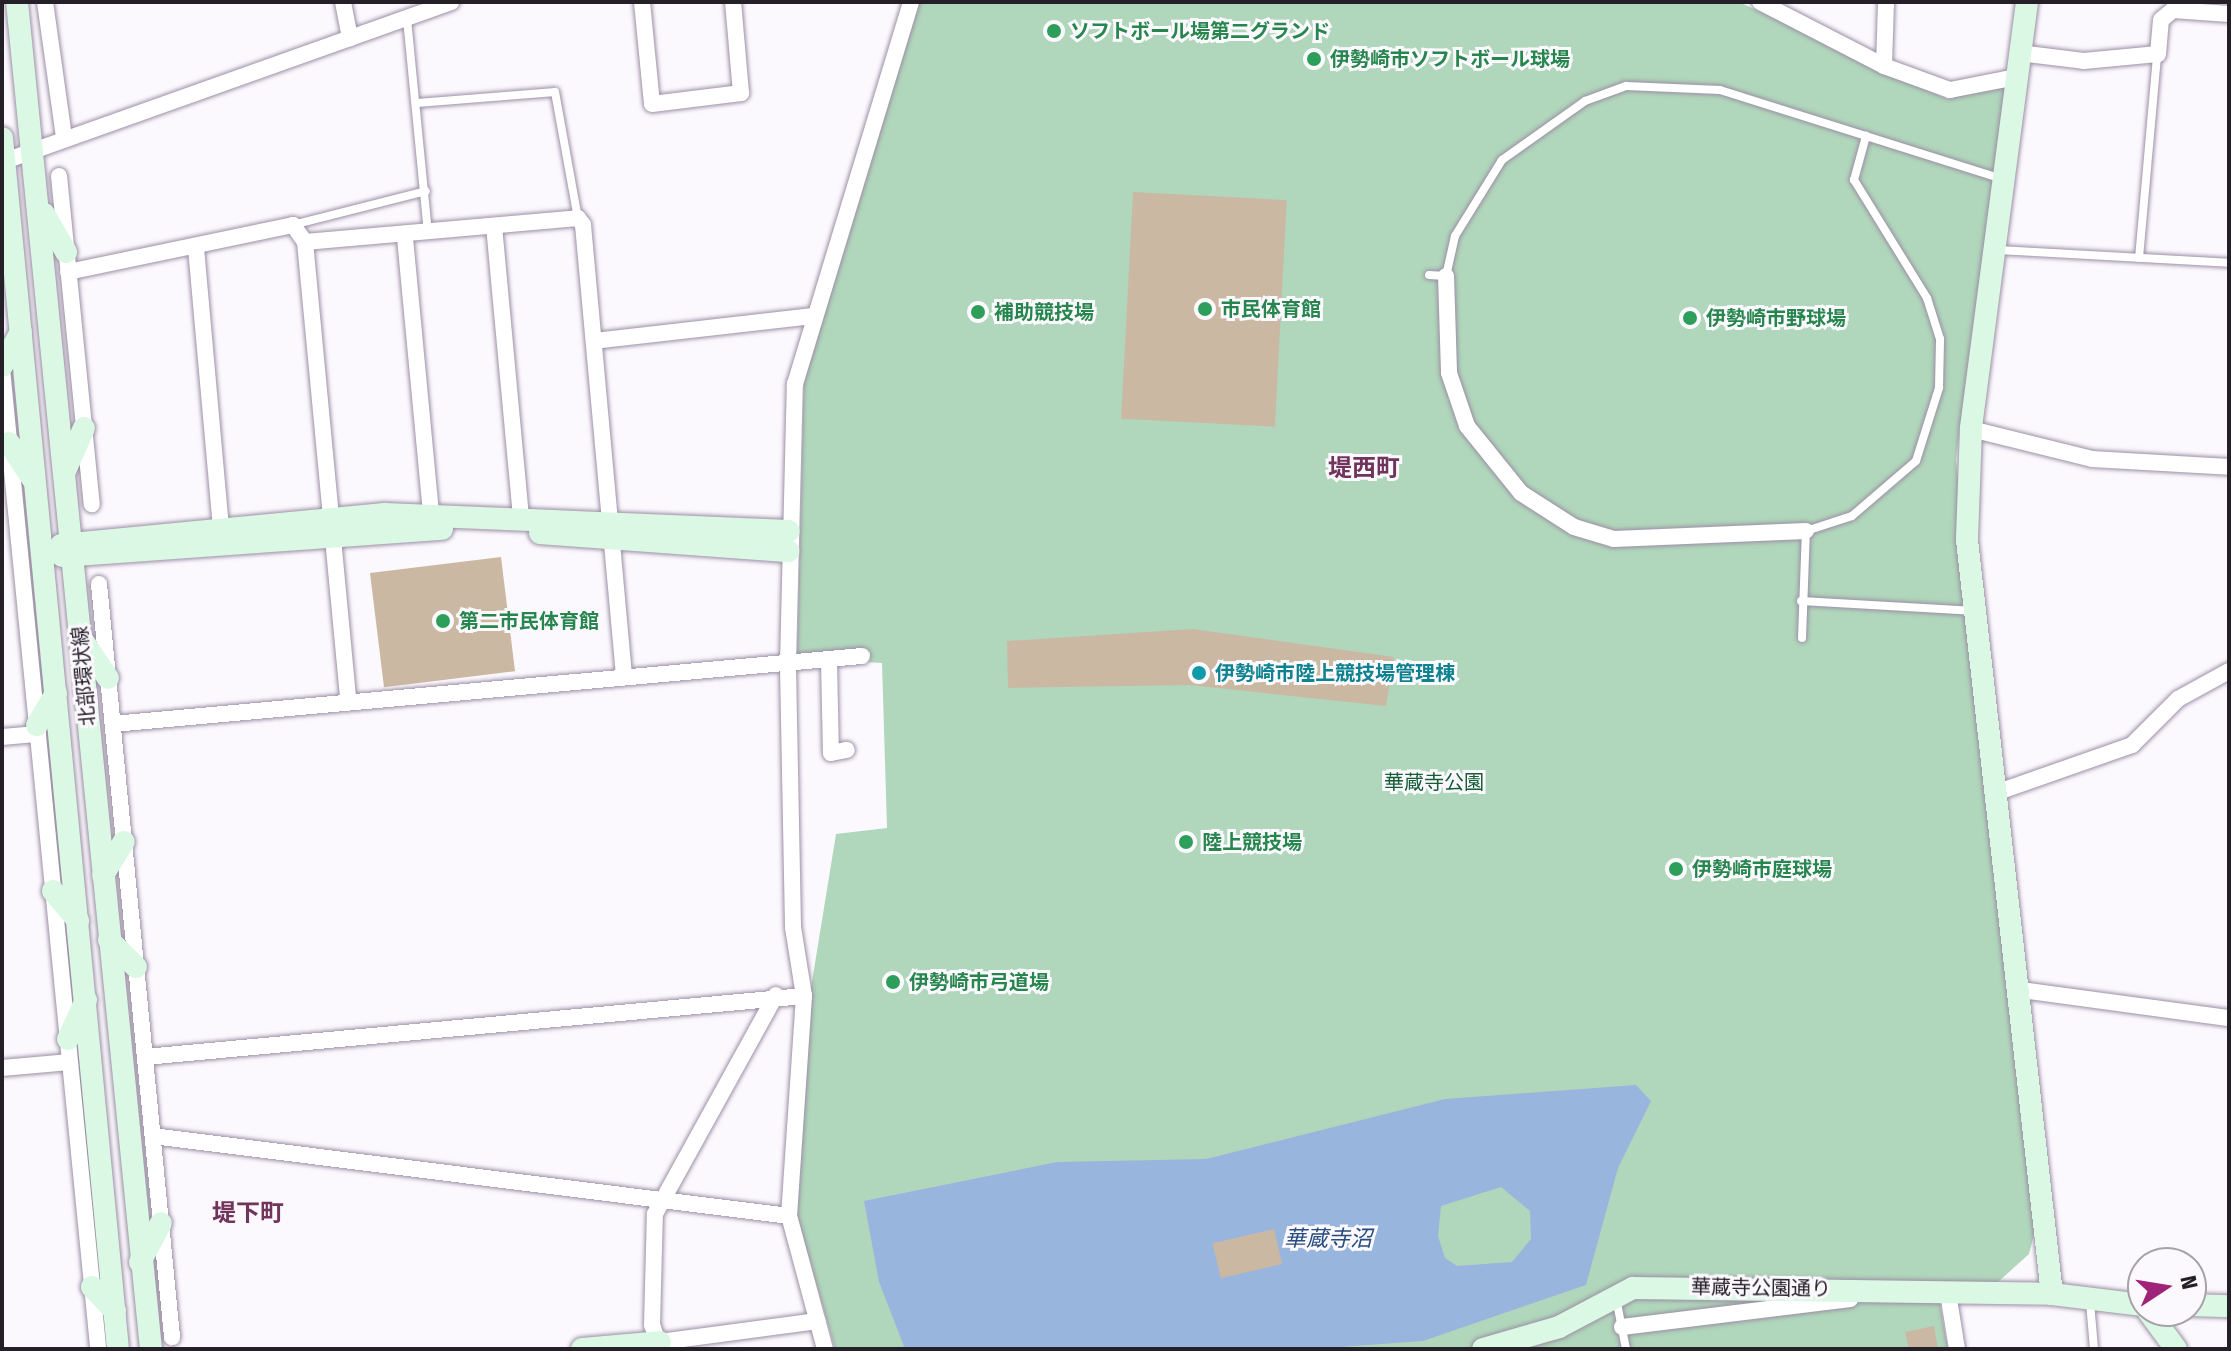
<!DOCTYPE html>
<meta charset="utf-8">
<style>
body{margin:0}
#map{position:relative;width:2231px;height:1351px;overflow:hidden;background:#fcf9fe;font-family:"Fira Sans Condensed","Noto Sans JP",sans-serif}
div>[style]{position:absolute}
.green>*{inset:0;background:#b0d7bb}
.water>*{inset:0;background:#98b5de}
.building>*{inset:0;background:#cab8a3;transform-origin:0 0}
.roads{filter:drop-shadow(0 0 2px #9c8fa5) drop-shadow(0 0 2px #9c8fa5)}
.lane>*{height:8px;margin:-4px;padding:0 4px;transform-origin:4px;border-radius:4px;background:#fff}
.street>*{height:16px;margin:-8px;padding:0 8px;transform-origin:8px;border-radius:8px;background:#fff}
.secondary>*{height:22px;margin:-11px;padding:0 11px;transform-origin:11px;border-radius:11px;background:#dbf8e4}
.dots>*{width:22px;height:22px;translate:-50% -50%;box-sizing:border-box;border:4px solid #fcf9fe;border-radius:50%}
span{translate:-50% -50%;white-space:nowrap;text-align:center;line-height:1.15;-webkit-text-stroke:6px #fcf9fe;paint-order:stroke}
.leisure-label{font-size:20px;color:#27864d;font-weight:700}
.left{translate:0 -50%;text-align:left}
.culture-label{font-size:20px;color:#0d838f;font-weight:700}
.street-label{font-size:20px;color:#252028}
.park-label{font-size:20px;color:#145d35}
.water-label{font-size:22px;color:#264b7f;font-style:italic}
.quarter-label{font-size:24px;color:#71345a;font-weight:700}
.frame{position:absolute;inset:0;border:4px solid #252028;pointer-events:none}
.north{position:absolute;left:2127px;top:1247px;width:80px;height:80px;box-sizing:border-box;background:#fcf9fe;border:2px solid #a6a2a8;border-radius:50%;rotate:78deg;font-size:22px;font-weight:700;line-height:32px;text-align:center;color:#252028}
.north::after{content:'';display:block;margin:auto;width:28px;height:36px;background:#9f2378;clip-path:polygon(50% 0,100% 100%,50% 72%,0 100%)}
</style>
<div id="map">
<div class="green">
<i style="clip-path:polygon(916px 2px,1739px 2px,1947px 99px,2005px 85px,1956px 459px,2035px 1231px,2029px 1254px,1998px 1282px,1936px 1282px,1948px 1349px,835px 1349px,793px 1202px,810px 994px,836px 834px,887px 828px,882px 663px,797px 658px,804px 374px)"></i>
</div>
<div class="water">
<i style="clip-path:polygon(evenodd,1636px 1085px,1651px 1101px,1618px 1168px,1586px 1285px,1423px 1341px,1312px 1349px,905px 1349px,879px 1282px,864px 1201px,1057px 1162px,1206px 1159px,1445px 1099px,1636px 1085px,1501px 1187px,1530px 1211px,1531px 1239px,1512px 1262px,1457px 1266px,1445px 1258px,1438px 1236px,1441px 1206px,1501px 1187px)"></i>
</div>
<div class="building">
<i style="left:1133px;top:192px;width:154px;height:227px;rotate:3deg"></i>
<i style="left:501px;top:557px;width:115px;height:132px;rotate:83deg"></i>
<i style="clip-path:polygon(1193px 629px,1394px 657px,1386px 706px,1189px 685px,1008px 688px,1007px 641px)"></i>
<i style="left:1274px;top:1229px;width:36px;height:63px;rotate:77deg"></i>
<i style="clip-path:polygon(1934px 1326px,1938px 1349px,1909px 1349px,1905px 1332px)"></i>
</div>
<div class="roads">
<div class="lane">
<i style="left:407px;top:19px;width:214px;rotate:84.4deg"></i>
<i style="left:418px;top:103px;width:137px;rotate:-4.6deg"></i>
<i style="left:555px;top:92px;width:128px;rotate:79.7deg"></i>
<i style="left:293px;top:225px;width:137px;rotate:-14.3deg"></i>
<i style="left:1998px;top:250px;width:231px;rotate:3.2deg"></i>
<i style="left:2139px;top:258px;width:204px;rotate:-84.9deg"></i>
<i style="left:1429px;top:275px;width:17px;rotate:3deg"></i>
<i style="left:1446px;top:276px;width:41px;rotate:-77.3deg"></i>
<i style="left:1455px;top:236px;width:89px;rotate:-58.3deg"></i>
<i style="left:1502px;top:160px;width:102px;rotate:-35.4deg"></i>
<i style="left:1585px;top:101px;width:44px;rotate:-20.1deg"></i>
<i style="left:1626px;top:86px;width:94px;rotate:2.4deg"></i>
<i style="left:1720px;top:90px;width:296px;rotate:17.5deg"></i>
<i style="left:1801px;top:601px;width:171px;rotate:3.3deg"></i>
<i style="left:1802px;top:638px;width:107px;rotate:-87.9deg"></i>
<i style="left:1806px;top:531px;width:48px;rotate:-18.1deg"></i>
<i style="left:1852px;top:516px;width:84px;rotate:-40.7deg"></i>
<i style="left:1916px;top:461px;width:77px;rotate:-72.5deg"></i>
<i style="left:1939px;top:388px;width:49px;rotate:-88.8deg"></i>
<i style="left:1940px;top:339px;width:43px;rotate:-107.6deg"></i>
<i style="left:1927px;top:298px;width:139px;rotate:-121.7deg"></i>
<i style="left:1854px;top:180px;width:46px;rotate:-74.7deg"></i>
<i style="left:1616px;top:1298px;width:52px;rotate:78.9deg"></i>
<i style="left:2090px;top:1302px;width:47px;rotate:85.1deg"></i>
</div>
<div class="street">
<i style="left:45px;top:2px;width:137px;rotate:82deg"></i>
<i style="left:343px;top:2px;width:37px;rotate:79deg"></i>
<i style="left:642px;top:2px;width:102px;rotate:84.4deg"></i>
<i style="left:652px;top:104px;width:90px;rotate:-7deg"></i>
<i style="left:741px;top:93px;width:91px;rotate:-95deg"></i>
<i style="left:1760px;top:2px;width:140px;rotate:27.3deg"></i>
<i style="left:1884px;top:66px;width:70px;rotate:20deg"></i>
<i style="left:1950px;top:90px;width:67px;rotate:-11.1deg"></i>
<i style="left:2019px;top:53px;width:65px;rotate:7deg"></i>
<i style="left:2084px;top:61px;width:74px;rotate:-5.4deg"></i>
<i style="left:2158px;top:54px;width:34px;rotate:-85deg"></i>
<i style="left:2161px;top:20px;width:16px;rotate:-40deg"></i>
<i style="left:2173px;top:10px;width:56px;rotate:4.1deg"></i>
<i style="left:1884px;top:66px;width:64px;rotate:-88.2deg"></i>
<i style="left:2px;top:162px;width:477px;rotate:-19.6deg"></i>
<i style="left:59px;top:176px;width:330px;rotate:84.3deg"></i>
<i style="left:494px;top:226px;width:292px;rotate:84.7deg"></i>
<i style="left:405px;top:238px;width:277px;rotate:84.6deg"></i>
<i style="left:305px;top:242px;width:274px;rotate:-5deg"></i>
<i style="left:578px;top:218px;width:9px;rotate:54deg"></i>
<i style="left:583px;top:225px;width:454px;rotate:84.8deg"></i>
<i style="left:196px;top:248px;width:294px;rotate:84.9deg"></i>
<i style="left:68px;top:272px;width:230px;rotate:-11.8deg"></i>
<i style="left:293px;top:225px;width:21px;rotate:55deg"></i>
<i style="left:305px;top:242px;width:461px;rotate:84.6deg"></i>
<i style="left:1446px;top:276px;width:97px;rotate:88.2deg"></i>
<i style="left:1449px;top:373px;width:56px;rotate:71.2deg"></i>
<i style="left:1467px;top:426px;width:86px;rotate:51.1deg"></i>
<i style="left:1521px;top:493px;width:63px;rotate:32.7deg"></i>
<i style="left:1574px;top:527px;width:42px;rotate:16.7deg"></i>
<i style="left:1614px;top:539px;width:192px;rotate:-2.4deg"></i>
<i style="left:594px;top:341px;width:219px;rotate:-6.5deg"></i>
<i style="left:2px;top:369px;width:983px;rotate:84.39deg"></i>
<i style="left:1971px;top:429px;width:125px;rotate:13.9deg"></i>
<i style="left:2092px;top:459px;width:137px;rotate:3.3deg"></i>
<i style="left:99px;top:584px;width:757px;rotate:84.46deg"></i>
<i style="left:829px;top:660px;width:93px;rotate:88.8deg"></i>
<i style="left:831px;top:753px;width:16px;rotate:-11deg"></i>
<i style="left:113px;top:724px;width:752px;rotate:-5.19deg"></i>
<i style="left:2px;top:737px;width:36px;rotate:-5deg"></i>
<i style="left:2001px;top:791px;width:139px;rotate:-19.3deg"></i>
<i style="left:2132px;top:745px;width:65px;rotate:-45deg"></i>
<i style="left:2178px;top:699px;width:58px;rotate:-28.8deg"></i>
<i style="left:2021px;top:990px;width:210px;rotate:7.7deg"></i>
<i style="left:145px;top:1057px;width:662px;rotate:-5.29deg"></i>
<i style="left:2px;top:1068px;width:68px;rotate:-5deg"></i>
<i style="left:153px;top:1136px;width:641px;rotate:7.17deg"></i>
<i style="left:1948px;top:1293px;width:57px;rotate:80.9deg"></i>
<i style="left:1622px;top:1327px;width:230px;rotate:-7deg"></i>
<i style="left:660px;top:1342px;width:159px;rotate:-7.6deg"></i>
<i style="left:660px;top:1349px;width:25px;rotate:-108deg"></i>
<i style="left:652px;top:1325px;width:111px;rotate:-88.5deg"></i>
<i style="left:655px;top:1214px;width:250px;rotate:-61.1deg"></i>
<i style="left:825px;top:1349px;width:138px;rotate:-105.1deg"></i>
<i style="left:789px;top:1216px;width:221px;rotate:-86.1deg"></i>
<i style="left:804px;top:996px;width:70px;rotate:-99.1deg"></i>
<i style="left:793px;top:927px;width:263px;rotate:-91.1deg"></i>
<i style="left:788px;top:664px;width:280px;rotate:-88.6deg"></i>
<i style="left:795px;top:384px;width:399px;rotate:-73.1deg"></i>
</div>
<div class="secondary">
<i style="left:17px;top:2px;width:1354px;rotate:84.32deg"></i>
<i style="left:2027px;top:2px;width:431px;rotate:97.5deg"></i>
<i style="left:1971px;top:429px;width:111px;rotate:92.1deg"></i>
<i style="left:1967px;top:540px;width:759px;rotate:83.57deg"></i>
<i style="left:2px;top:138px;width:1217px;rotate:84.53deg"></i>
<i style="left:44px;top:214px;width:44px;rotate:59.9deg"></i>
<i style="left:2px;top:366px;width:39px;rotate:-61deg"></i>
<i style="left:9px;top:443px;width:42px;rotate:56.7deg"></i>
<i style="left:65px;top:471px;width:47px;rotate:-66.2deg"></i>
<i style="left:540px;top:533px;width:249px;rotate:4.2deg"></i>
<i style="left:61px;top:545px;width:325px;rotate:-5.5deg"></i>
<i style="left:385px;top:514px;width:404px;rotate:2.4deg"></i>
<i style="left:62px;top:556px;width:381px;rotate:-4.1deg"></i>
<i style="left:81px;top:638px;width:48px;rotate:56deg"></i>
<i style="left:37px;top:725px;width:37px;rotate:-59deg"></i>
<i style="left:103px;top:875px;width:39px;rotate:-58deg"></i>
<i style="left:53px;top:891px;width:39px;rotate:50deg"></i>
<i style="left:109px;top:940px;width:38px;rotate:45deg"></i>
<i style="left:68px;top:1039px;width:43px;rotate:-65.2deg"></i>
<i style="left:140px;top:1262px;width:44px;rotate:-61.7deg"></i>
<i style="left:92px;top:1287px;width:33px;rotate:46deg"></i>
<i style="left:2191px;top:1305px;width:38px;rotate:2deg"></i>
<i style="left:2148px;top:1311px;width:47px;rotate:53.6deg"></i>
<i style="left:582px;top:1349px;width:78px;rotate:-5.1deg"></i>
<i style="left:1483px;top:1349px;width:79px;rotate:-16.1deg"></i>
<i style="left:1559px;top:1327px;width:84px;rotate:-27.8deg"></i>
<i style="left:1633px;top:1288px;width:419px;rotate:0.8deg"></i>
<i style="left:2052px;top:1294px;width:92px;rotate:6.9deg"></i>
</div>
</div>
<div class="dots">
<i style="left:1054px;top:31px;background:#2e9e5b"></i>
<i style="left:1314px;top:59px;background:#2e9e5b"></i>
<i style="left:1205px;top:309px;background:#2e9e5b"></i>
<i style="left:978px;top:312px;background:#2e9e5b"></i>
<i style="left:1690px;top:318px;background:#2e9e5b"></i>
<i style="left:443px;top:621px;background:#2e9e5b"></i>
<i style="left:1199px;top:673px;background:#0f9aa8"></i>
<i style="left:1186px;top:842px;background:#2e9e5b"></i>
<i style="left:1676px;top:869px;background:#2e9e5b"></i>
<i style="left:893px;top:982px;background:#2e9e5b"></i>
</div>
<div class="leisure-label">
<span class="left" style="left:1070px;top:31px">ソフトボール場第二グランド</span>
<span class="left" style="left:1330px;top:59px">伊勢崎市ソフトボール球場</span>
<span class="left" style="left:1221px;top:309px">市民体育館</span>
<span class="left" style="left:994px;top:312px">補助競技場</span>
<span class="left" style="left:1706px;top:318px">伊勢崎市野球場</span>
<span class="left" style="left:459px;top:621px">第二市民体育館</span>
<span class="left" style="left:1202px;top:842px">陸上競技場</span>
<span class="left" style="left:1692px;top:869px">伊勢崎市庭球場</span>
<span class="left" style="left:909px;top:982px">伊勢崎市弓道場</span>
</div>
<div class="culture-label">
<span class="left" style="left:1215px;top:673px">伊勢崎市陸上競技場管理棟</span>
</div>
<div class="street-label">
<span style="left:84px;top:676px;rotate:-95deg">北部環状線</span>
<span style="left:1761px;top:1288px;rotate:1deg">華蔵寺公園通り</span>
</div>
<div class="park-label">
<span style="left:1434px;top:782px">華蔵寺公園</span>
</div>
<div class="water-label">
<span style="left:1328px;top:1239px">華蔵寺沼</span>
</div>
<div class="quarter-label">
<span style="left:1364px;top:469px">堤西町</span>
<span style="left:248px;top:1214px">堤下町</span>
</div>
<div class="frame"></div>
<div class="north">N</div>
</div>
